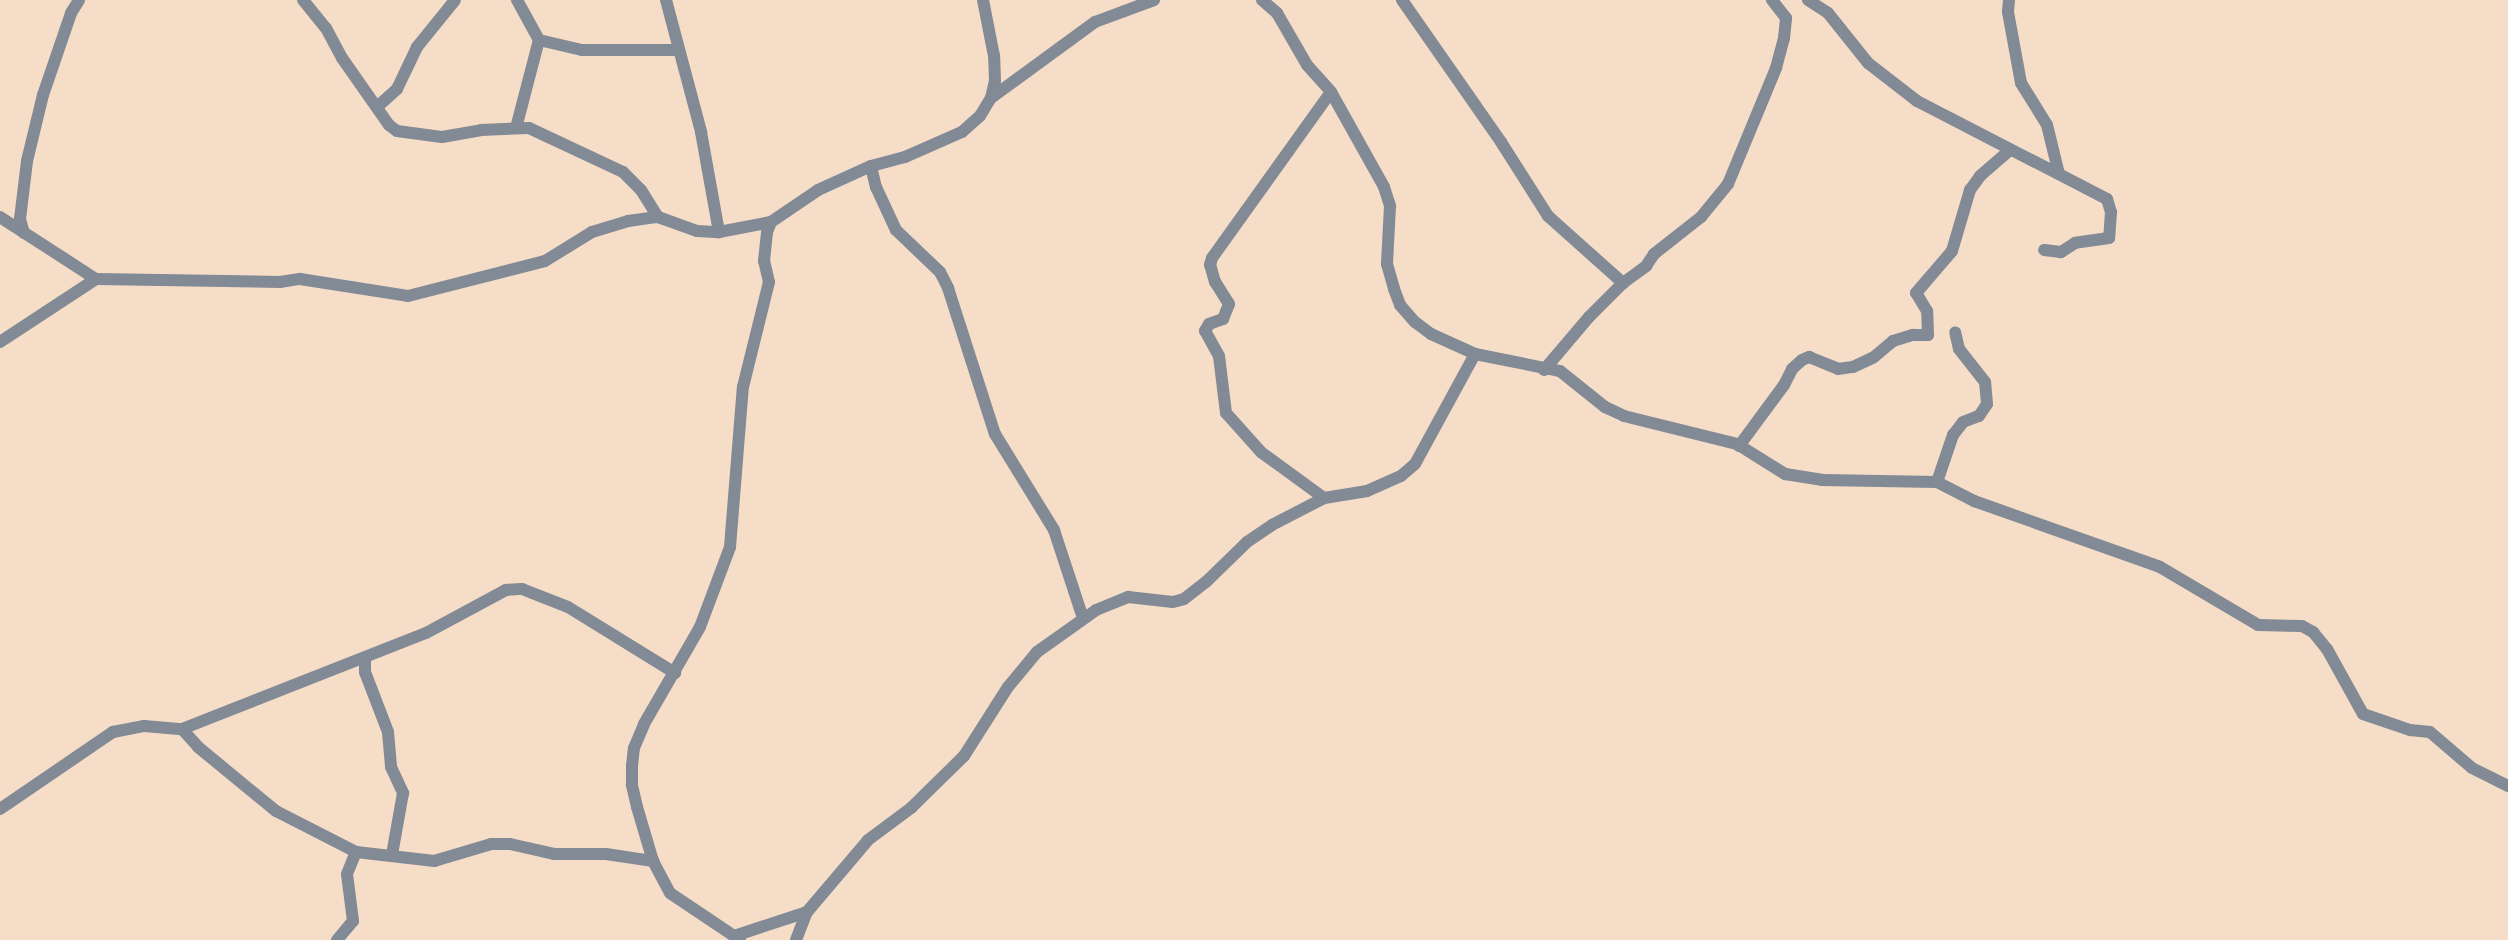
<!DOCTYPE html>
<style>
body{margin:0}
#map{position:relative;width:2508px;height:940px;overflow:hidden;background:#f5ddc7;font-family:Karla,sans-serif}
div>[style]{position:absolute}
.street>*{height:12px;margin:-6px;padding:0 6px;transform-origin:6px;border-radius:6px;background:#828a96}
span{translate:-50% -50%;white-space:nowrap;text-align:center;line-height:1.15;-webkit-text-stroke:5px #feebd9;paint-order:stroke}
</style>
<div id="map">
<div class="street">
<i style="left:303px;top:0;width:36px;rotate:51deg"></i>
<i style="left:326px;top:28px;width:34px;rotate:62deg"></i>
<i style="left:342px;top:58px;width:82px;rotate:55deg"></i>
<i style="left:389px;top:125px;width:10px;rotate:37deg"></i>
<i style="left:397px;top:131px;width:45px;rotate:7.6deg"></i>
<i style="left:442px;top:137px;width:40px;rotate:-10deg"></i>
<i style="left:481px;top:130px;width:48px;rotate:-2.4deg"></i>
<i style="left:529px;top:128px;width:104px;rotate:25.1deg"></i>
<i style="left:623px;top:172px;width:25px;rotate:45deg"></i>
<i style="left:641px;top:190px;width:32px;rotate:58deg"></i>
<i style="left:666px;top:0;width:137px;rotate:75.1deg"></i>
<i style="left:701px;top:132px;width:102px;rotate:79.8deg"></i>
<i style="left:1262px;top:0;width:20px;rotate:41deg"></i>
<i style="left:1277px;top:13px;width:60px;rotate:60deg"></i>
<i style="left:1307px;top:65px;width:36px;rotate:48deg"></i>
<i style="left:1331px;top:92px;width:109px;rotate:60.8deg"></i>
<i style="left:1384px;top:187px;width:20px;rotate:72deg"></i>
<i style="left:1390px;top:206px;width:58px;rotate:93deg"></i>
<i style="left:1387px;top:264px;width:26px;rotate:74deg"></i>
<i style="left:1394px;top:289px;width:17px;rotate:69deg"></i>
<i style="left:1400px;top:305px;width:23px;rotate:49deg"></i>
<i style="left:1415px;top:322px;width:20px;rotate:37deg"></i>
<i style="left:1431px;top:334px;width:48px;rotate:24.4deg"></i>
<i style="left:1475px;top:354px;width:87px;rotate:11.3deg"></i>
<i style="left:1560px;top:371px;width:58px;rotate:38.7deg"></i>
<i style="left:1605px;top:407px;width:21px;rotate:25deg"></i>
<i style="left:1624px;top:416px;width:116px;rotate:13.9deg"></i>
<i style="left:1737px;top:444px;width:57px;rotate:32deg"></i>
<i style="left:1785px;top:474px;width:37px;rotate:9deg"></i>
<i style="left:1822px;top:480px;width:115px;rotate:1deg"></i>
<i style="left:1937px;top:482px;width:42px;rotate:27.2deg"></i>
<i style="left:1974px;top:501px;width:197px;rotate:19.5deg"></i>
<i style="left:2160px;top:567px;width:114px;rotate:30.6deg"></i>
<i style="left:2258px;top:625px;width:44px;rotate:1.3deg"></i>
<i style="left:2302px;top:626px;width:13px;rotate:29deg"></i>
<i style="left:2313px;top:632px;width:22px;rotate:51deg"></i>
<i style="left:2327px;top:649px;width:74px;rotate:61deg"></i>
<i style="left:2363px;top:714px;width:50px;rotate:18.8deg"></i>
<i style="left:2410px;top:730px;width:20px;rotate:6deg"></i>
<i style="left:2430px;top:732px;width:55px;rotate:40.6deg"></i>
<i style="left:2472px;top:768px;width:40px;rotate:26.6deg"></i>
<i style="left:1402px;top:0;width:173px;rotate:55.1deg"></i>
<i style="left:1501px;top:142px;width:88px;rotate:57.6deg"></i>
<i style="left:1548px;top:216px;width:101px;rotate:41.8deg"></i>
<i style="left:1808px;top:0;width:24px;rotate:33deg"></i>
<i style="left:1828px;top:13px;width:64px;rotate:51.3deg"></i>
<i style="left:1868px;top:63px;width:62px;rotate:37.8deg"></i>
<i style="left:1917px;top:101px;width:214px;rotate:27.3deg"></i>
<i style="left:2107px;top:199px;width:14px;rotate:73deg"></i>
<i style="left:2111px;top:212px;width:26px;rotate:94deg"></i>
<i style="left:2109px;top:238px;width:34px;rotate:172deg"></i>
<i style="left:2075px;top:243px;width:17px;rotate:147deg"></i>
<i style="left:2061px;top:252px;width:17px;rotate:-173deg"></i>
<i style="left:2009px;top:0;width:12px;rotate:95deg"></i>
<i style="left:2008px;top:12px;width:72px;rotate:79.6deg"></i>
<i style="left:2021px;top:83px;width:49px;rotate:58.2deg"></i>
<i style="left:2047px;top:125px;width:50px;rotate:76.2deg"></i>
<i style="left:539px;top:40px;width:44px;rotate:13.1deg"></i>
<i style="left:582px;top:50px;width:97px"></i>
<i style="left:991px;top:98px;width:129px;rotate:-36.2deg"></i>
<i style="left:1095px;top:22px;width:63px;rotate:-20.4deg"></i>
<i style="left:377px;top:107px;width:27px;rotate:-42deg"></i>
<i style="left:397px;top:89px;width:47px;rotate:-64.5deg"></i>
<i style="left:417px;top:47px;width:60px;rotate:-51deg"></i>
<i style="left:516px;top:128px;width:91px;rotate:-75.4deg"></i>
<i style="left:539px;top:40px;width:46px;rotate:-118.8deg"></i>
<i style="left:871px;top:166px;width:22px;rotate:77deg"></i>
<i style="left:876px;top:187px;width:47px;rotate:65.1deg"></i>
<i style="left:896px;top:230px;width:61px;rotate:43.7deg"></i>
<i style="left:940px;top:272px;width:18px;rotate:63deg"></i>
<i style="left:948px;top:288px;width:153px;rotate:72.2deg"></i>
<i style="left:995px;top:434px;width:113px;rotate:58.4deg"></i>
<i style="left:1054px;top:530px;width:93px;rotate:71.8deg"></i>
<i style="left:0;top:217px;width:114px;rotate:32.9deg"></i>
<i style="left:24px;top:233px;width:15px;rotate:-106deg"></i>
<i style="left:20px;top:219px;width:58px;rotate:-83.1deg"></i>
<i style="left:27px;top:161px;width:68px;rotate:-76.4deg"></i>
<i style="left:43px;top:95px;width:87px;rotate:-71.1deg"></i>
<i style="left:71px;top:13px;width:15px;rotate:-58deg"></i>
<i style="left:0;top:342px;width:115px;rotate:-33.3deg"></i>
<i style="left:96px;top:279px;width:184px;rotate:0.9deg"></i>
<i style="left:280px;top:282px;width:20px;rotate:-9deg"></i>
<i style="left:300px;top:279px;width:109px;rotate:8.9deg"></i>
<i style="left:408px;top:296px;width:141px;rotate:-14.3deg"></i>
<i style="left:545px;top:261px;width:55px;rotate:-31.7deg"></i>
<i style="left:592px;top:232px;width:38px;rotate:-17deg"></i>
<i style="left:628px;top:221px;width:30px;rotate:-8deg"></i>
<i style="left:658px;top:217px;width:41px;rotate:19.7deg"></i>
<i style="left:697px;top:231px;width:22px;rotate:3deg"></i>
<i style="left:719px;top:232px;width:53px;rotate:-10.9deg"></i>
<i style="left:1544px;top:370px;width:70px;rotate:-49.7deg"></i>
<i style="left:1589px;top:317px;width:48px;rotate:-45deg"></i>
<i style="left:1623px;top:283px;width:29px;rotate:-36deg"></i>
<i style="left:1646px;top:266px;width:14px;rotate:-56deg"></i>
<i style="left:1654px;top:254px;width:60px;rotate:-38.2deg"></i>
<i style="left:1701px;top:217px;width:43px;rotate:-50.7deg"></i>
<i style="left:1728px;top:184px;width:126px;rotate:-67.5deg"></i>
<i style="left:1776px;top:68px;width:31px;rotate:-75deg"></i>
<i style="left:1784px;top:38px;width:20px;rotate:-84deg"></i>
<i style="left:1786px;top:18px;width:23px;rotate:-128deg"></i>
<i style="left:1739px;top:446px;width:76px;rotate:-53.6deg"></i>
<i style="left:1784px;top:385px;width:18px;rotate:-63deg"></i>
<i style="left:1792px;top:369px;width:13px;rotate:-42deg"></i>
<i style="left:1802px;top:360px;width:8px;rotate:-23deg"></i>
<i style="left:1809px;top:357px;width:31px;rotate:22deg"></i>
<i style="left:1838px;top:369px;width:15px;rotate:-8deg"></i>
<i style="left:1853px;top:367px;width:23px;rotate:-25deg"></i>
<i style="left:1874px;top:357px;width:25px;rotate:-40deg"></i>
<i style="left:1893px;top:341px;width:21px;rotate:-17deg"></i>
<i style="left:1913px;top:335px;width:15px"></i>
<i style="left:1928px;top:335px;width:24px;rotate:-92deg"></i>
<i style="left:1927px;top:311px;width:21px;rotate:-121deg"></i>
<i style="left:1916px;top:293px;width:55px;rotate:-49.4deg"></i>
<i style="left:1952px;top:251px;width:64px;rotate:-73.6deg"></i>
<i style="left:1970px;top:190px;width:17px;rotate:-54deg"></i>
<i style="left:1980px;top:176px;width:40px;rotate:-41deg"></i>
<i style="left:1937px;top:482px;width:50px;rotate:-71.2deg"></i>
<i style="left:1953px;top:435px;width:16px;rotate:-52deg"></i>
<i style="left:1963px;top:422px;width:17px;rotate:-21deg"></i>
<i style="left:1979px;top:416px;width:14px;rotate:-56deg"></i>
<i style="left:1987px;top:404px;width:22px;rotate:-95deg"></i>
<i style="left:1985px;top:382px;width:42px;rotate:-128.2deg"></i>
<i style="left:1959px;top:349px;width:17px;rotate:-103deg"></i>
<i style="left:1324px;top:498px;width:78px;rotate:-143.9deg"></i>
<i style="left:1261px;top:452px;width:52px;rotate:-131.9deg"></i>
<i style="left:1226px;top:413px;width:57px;rotate:-97deg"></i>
<i style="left:1219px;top:356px;width:29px;rotate:-119deg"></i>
<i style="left:1205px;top:331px;width:8px;rotate:-60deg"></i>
<i style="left:1209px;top:324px;width:15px;rotate:-20deg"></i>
<i style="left:1223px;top:319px;width:16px;rotate:-68deg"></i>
<i style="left:1229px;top:304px;width:26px;rotate:-122deg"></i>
<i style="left:1215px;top:282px;width:18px;rotate:-106deg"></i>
<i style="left:1210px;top:265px;width:7px;rotate:-74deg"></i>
<i style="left:1212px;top:258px;width:204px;rotate:-54.4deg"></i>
<i style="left:365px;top:659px;width:13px;rotate:90deg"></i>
<i style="left:365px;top:672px;width:64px;rotate:69deg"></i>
<i style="left:388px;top:732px;width:35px;rotate:85deg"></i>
<i style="left:391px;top:767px;width:29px;rotate:65deg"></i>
<i style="left:403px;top:793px;width:63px;rotate:100.1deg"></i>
<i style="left:182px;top:729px;width:24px;rotate:48deg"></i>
<i style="left:198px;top:747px;width:101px;rotate:39.4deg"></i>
<i style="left:276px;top:811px;width:90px;rotate:27.1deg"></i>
<i style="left:356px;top:852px;width:79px;rotate:6.6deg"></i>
<i style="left:434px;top:861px;width:59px;rotate:-16.6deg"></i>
<i style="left:491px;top:844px;width:19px"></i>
<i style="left:510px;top:844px;width:45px;rotate:12.8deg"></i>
<i style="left:554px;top:854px;width:52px"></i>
<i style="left:606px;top:854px;width:48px;rotate:8.5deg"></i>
<i style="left:0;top:809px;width:137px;rotate:-34.3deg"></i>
<i style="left:113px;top:732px;width:32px;rotate:-11deg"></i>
<i style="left:144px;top:726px;width:38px;rotate:5deg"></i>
<i style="left:182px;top:729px;width:262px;rotate:-21.5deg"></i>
<i style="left:426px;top:633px;width:91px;rotate:-28.3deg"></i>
<i style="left:506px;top:590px;width:16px;rotate:-4deg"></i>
<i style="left:522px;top:589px;width:49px;rotate:21.4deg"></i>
<i style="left:568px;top:607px;width:126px;rotate:31.7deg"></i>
<i style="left:734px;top:936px;width:77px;rotate:-18.2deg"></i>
<i style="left:337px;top:940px;width:25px;rotate:-50deg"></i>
<i style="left:353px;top:921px;width:47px;rotate:-97.3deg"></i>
<i style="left:347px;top:874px;width:24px;rotate:-68deg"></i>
<i style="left:740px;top:940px;width:84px;rotate:-146.1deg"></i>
<i style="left:670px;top:893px;width:36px;rotate:-118deg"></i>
<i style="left:653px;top:861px;width:56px;rotate:-106.5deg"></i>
<i style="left:637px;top:807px;width:23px;rotate:-103deg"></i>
<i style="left:632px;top:785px;width:19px;rotate:-90deg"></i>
<i style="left:632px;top:766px;width:18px;rotate:-84deg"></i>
<i style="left:634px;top:748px;width:26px;rotate:-67deg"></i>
<i style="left:644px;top:724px;width:112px;rotate:-60deg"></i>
<i style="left:700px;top:627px;width:85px;rotate:-69.4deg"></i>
<i style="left:730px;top:547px;width:161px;rotate:-85.4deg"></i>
<i style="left:743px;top:387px;width:108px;rotate:-76.1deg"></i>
<i style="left:769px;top:282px;width:22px;rotate:-103deg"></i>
<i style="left:764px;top:261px;width:29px;rotate:-84deg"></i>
<i style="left:767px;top:232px;width:11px;rotate:-68deg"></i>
<i style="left:771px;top:222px;width:57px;rotate:-34.2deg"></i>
<i style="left:818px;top:190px;width:58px;rotate:-24.4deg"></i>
<i style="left:871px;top:166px;width:35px;rotate:-15deg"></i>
<i style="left:905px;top:157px;width:62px;rotate:-23.7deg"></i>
<i style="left:962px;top:132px;width:24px;rotate:-42deg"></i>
<i style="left:980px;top:116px;width:21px;rotate:-59deg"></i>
<i style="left:991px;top:98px;width:17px;rotate:-77deg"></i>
<i style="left:995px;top:81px;width:25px;rotate:-92deg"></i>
<i style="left:994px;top:56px;width:57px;rotate:-101.1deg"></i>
<i style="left:796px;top:940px;width:30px;rotate:-69deg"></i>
<i style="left:807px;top:912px;width:94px;rotate:-49.7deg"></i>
<i style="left:868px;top:840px;width:54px;rotate:-36.7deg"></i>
<i style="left:911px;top:808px;width:74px;rotate:-44.5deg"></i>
<i style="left:964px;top:756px;width:82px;rotate:-57.5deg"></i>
<i style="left:1008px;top:687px;width:45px;rotate:-50.4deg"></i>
<i style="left:1037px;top:652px;width:72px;rotate:-35.4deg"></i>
<i style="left:1096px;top:610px;width:35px;rotate:-22deg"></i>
<i style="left:1128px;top:597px;width:45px;rotate:6.3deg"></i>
<i style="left:1173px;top:602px;width:11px;rotate:-15deg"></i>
<i style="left:1184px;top:599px;width:28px;rotate:-38deg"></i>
<i style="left:1206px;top:582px;width:57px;rotate:-44.3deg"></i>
<i style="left:1247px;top:542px;width:30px;rotate:-34deg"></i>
<i style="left:1272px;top:525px;width:59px;rotate:-27.4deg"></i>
<i style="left:1324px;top:498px;width:44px;rotate:-9.2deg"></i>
<i style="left:1367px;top:491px;width:37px;rotate:-24deg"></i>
<i style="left:1401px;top:476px;width:18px;rotate:-41deg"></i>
<i style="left:1415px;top:464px;width:125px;rotate:-61.4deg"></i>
</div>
</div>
